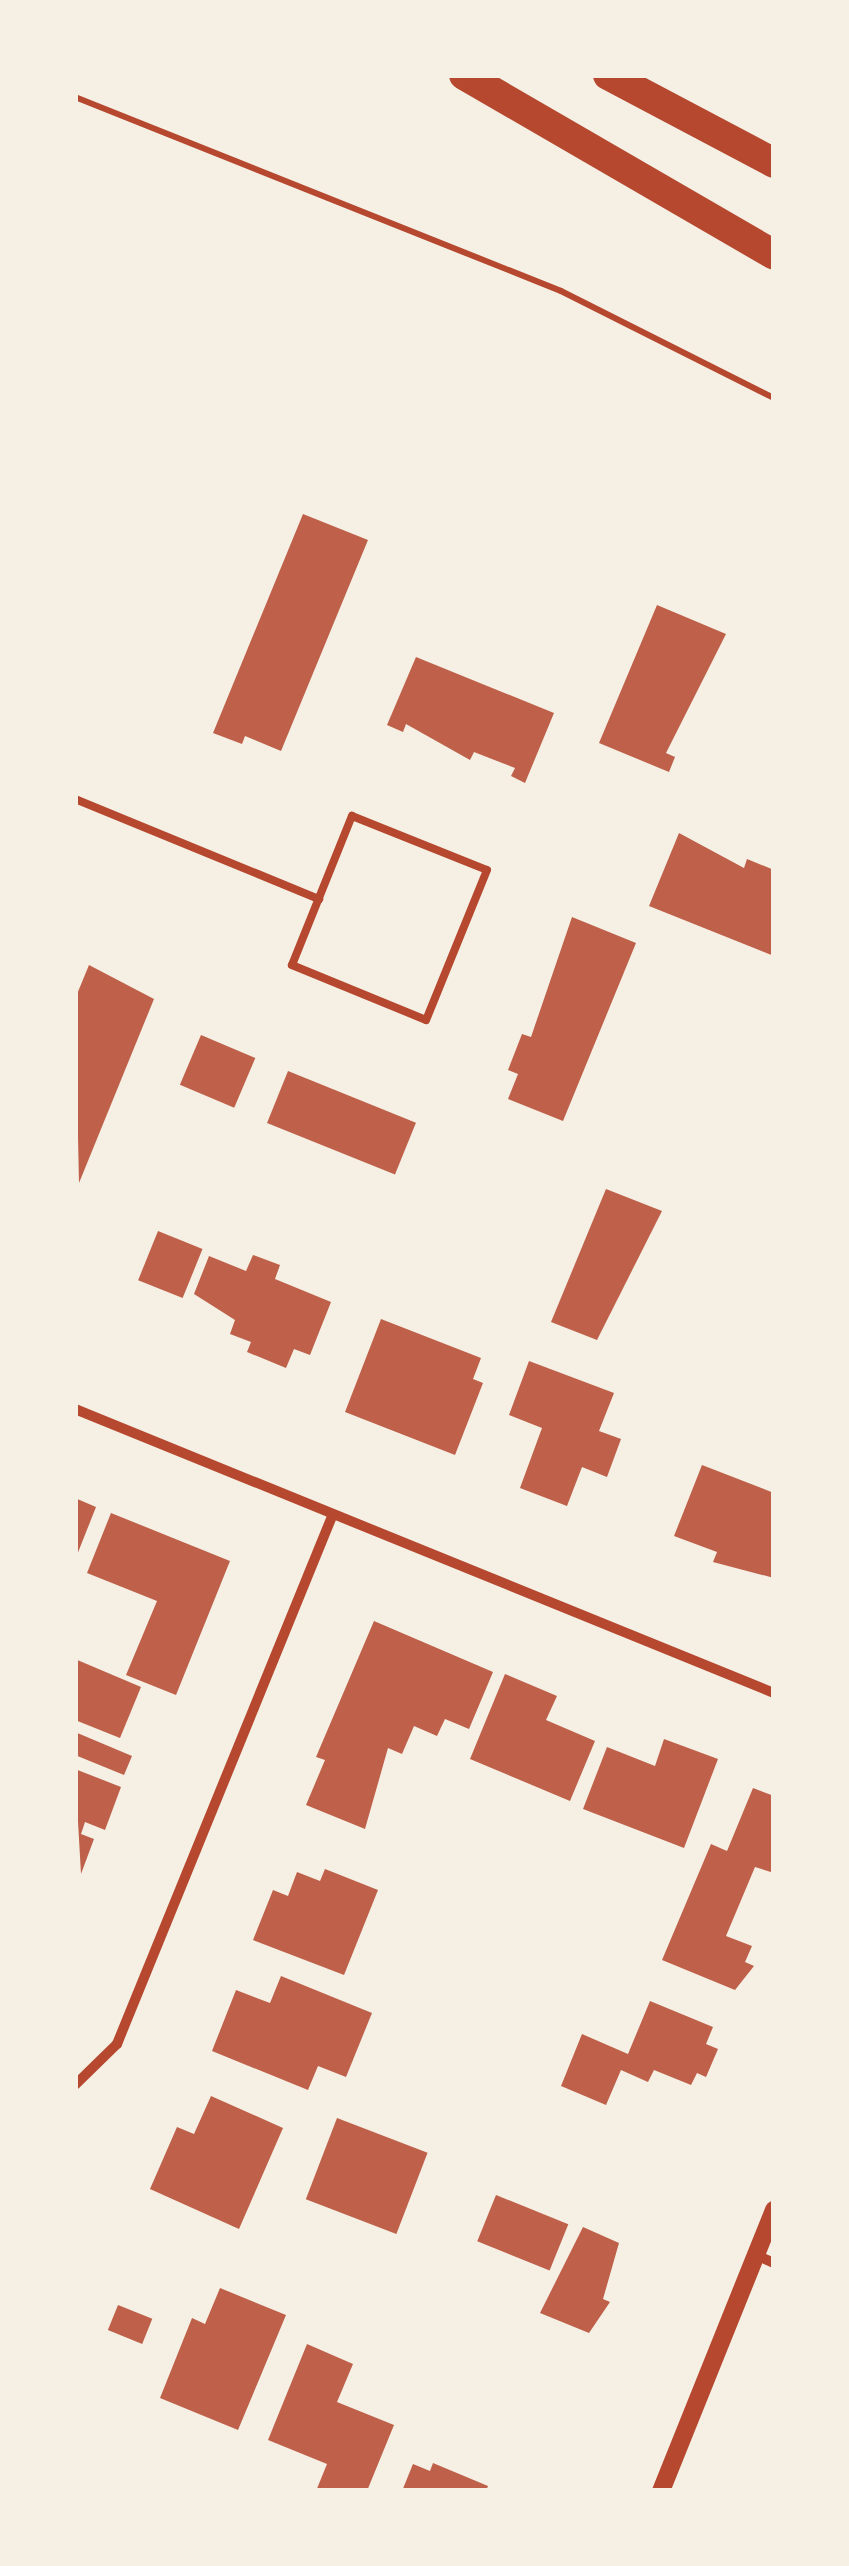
<!DOCTYPE html>
<style>
body{margin:0}
#map{position:relative;width:849px;height:2566px;overflow:hidden;background:#f6efe4;font-family:"Fira Sans Condensed",sans-serif}
div>[style]{position:absolute}
.building>*{inset:0;background:#bf614a;transform-origin:0 0}
.path>*{height:6px;margin:-3px;padding:0 3px;transform-origin:3px;border-radius:3px;background:#b5482f}
.service>*{height:8px;margin:-4px;padding:0 4px;transform-origin:4px;border-radius:4px;background:#b5482f}
.minor>*{height:10px;margin:-5px;padding:0 5px;transform-origin:5px;border-radius:5px;background:#b5482f}
.tertiary>*{height:18px;margin:-9px;padding:0 9px;transform-origin:9px;border-radius:9px;background:#b5482f}
.motorway>*{height:30px;margin:-15px;padding:0 15px;transform-origin:15px;border-radius:15px;background:#b5482f}
span{translate:-50% -50%;white-space:nowrap;text-align:center;line-height:1.15;-webkit-text-stroke:8px #f6efe4;paint-order:stroke}
.frame{position:absolute;inset:0;border:78px solid #f6efe4;pointer-events:none}
</style>
<div id="map">
<div class="building">
<i style="clip-path:polygon(303px 514px,368px 540px,281px 751px,245px 736px,242px 744px,213px 733px)"></i>
<i style="clip-path:polygon(657px 605px,726px 634px,666px 753px,675px 757px,669px 772px,599px 743px)"></i>
<i style="clip-path:polygon(416px 657px,554px 713px,525px 783px,511px 776px,515px 768px,474px 752px,470px 760px,406px 724px,403px 732px,387px 725px)"></i>
<i style="clip-path:polygon(679px 833px,744px 868px,747px 859px,774px 870px,774px 956px,649px 906px)"></i>
<i style="clip-path:polygon(572px 917px,636px 943px,563px 1121px,508px 1099px,518px 1074px,508px 1070px,522px 1034px,531px 1037px)"></i>
<i style="clip-path:polygon(89px 965px,154px 999px,79px 1183px,75px 999px)"></i>
<i style="left:201px;top:1035px;width:59px;height:54px;rotate:23deg"></i>
<i style="left:288px;top:1071px;width:138px;height:56px;rotate:22deg"></i>
<i style="clip-path:polygon(606px 1189px,662px 1211px,597px 1340px,551px 1322px)"></i>
<i style="left:158px;top:1231px;width:48px;height:53px;rotate:22deg"></i>
<i style="clip-path:polygon(253px 1255px,280px 1265px,275px 1279px,331px 1302px,310px 1355px,294px 1349px,286px 1368px,247px 1352px,251px 1342px,230px 1334px,235px 1320px,194px 1294px,209px 1256px,246px 1271px)"></i>
<i style="clip-path:polygon(381px 1319px,481px 1358px,473px 1379px,483px 1383px,455px 1455px,345px 1412px)"></i>
<i style="clip-path:polygon(529px 1361px,614px 1393px,599px 1431px,621px 1439px,607px 1477px,582px 1467px,567px 1506px,520px 1488px,542px 1428px,509px 1415px)"></i>
<i style="clip-path:polygon(702px 1465px,774px 1493px,774px 1578px,713px 1562px,717px 1552px,674px 1536px)"></i>
<i style="clip-path:polygon(75px 1498px,96px 1507px,75px 1560px)"></i>
<i style="clip-path:polygon(111px 1513px,230px 1561px,176px 1695px,126px 1675px,157px 1601px,87px 1573px)"></i>
<i style="clip-path:polygon(374px 1621px,493px 1672px,469px 1729px,445px 1719px,437px 1736px,414px 1726px,402px 1754px,388px 1748px,365px 1829px,306px 1805px,325px 1760px,316px 1757px)"></i>
<i style="clip-path:polygon(75px 1659px,141px 1687px,120px 1738px,75px 1720px)"></i>
<i style="clip-path:polygon(505px 1674px,557px 1696px,546px 1720px,595px 1741px,570px 1801px,470px 1759px)"></i>
<i style="clip-path:polygon(75px 1732px,132px 1756px,124px 1775px,75px 1755px)"></i>
<i style="clip-path:polygon(664px 1739px,718px 1759px,684px 1848px,583px 1809px,607px 1747px,655px 1766px)"></i>
<i style="clip-path:polygon(75px 1769px,121px 1787px,105px 1830px,85px 1822px,81px 1834px,94px 1839px,81px 1874px)"></i>
<i style="clip-path:polygon(753px 1788px,774px 1796px,774px 1873px,755px 1867px,726px 1936px,752px 1946px,745px 1962px,754px 1966px,735px 1990px,662px 1960px,711px 1844px,727px 1851px)"></i>
<i style="clip-path:polygon(325px 1869px,378px 1890px,344px 1975px,253px 1940px,273px 1890px,288px 1896px,297px 1872px,320px 1881px)"></i>
<i style="clip-path:polygon(281px 1976px,372px 2013px,346px 2077px,318px 2066px,308px 2090px,212px 2051px,236px 1990px,270px 2003px)"></i>
<i style="clip-path:polygon(650px 2001px,713px 2027px,706px 2044px,718px 2049px,706px 2077px,697px 2073px,691px 2085px,654px 2070px,648px 2082px,621px 2070px,606px 2105px,561px 2086px,582px 2034px,628px 2054px)"></i>
<i style="clip-path:polygon(211px 2096px,283px 2128px,239px 2229px,150px 2189px,177px 2127px,194px 2134px)"></i>
<i style="left:337px;top:2118px;width:97px;height:87px;rotate:21deg"></i>
<i style="left:496px;top:2195px;width:78px;height:50px;rotate:22deg"></i>
<i style="clip-path:polygon(583px 2227px,619px 2243px,603px 2299px,610px 2302px,589px 2333px,540px 2313px)"></i>
<i style="clip-path:polygon(220px 2288px,286px 2315px,238px 2430px,160px 2398px,192px 2318px,205px 2324px)"></i>
<i style="left:118px;top:2305px;width:37px;height:27px;rotate:22deg"></i>
<i style="clip-path:polygon(307px 2344px,353px 2364px,337px 2402px,394px 2425px,367px 2491px,316px 2491px,327px 2464px,268px 2440px)"></i>
<i style="clip-path:polygon(433px 2463px,488px 2486px,486px 2491px,402px 2491px,413px 2464px,430px 2471px)"></i>
</div>
<div class="path">
<i style="left:75px;top:97px;width:523px;rotate:21.76deg"></i>
<i style="left:561px;top:291px;width:238px;rotate:26.7deg"></i>
</div>
<div class="service">
<i style="left:75px;top:799px;width:264px;rotate:22.3deg"></i>
<i style="left:352px;top:816px;width:145px;rotate:21.8deg"></i>
<i style="left:487px;top:870px;width:162px;rotate:112.1deg"></i>
<i style="left:426px;top:1020px;width:145px;rotate:-157.7deg"></i>
<i style="left:292px;top:965px;width:161px;rotate:-68.1deg"></i>
</div>
<div class="minor">
<i style="left:75px;top:1409px;width:754px;rotate:22.11deg"></i>
<i style="left:75px;top:2085px;width:59px;rotate:-44.3deg"></i>
<i style="left:117px;top:2044px;width:572px;rotate:-67.83deg"></i>
<i style="left:756px;top:2255px;width:20px;rotate:24deg"></i>
</div>
<div class="tertiary">
<i style="left:661px;top:2491px;width:303px;rotate:-68.1deg"></i>
</div>
<div class="motorway">
<i style="left:464px;top:75px;width:358px;rotate:30.1deg"></i>
<i style="left:608px;top:75px;width:188px;rotate:27.9deg"></i>
</div>
<div class="frame"></div>
</div>
